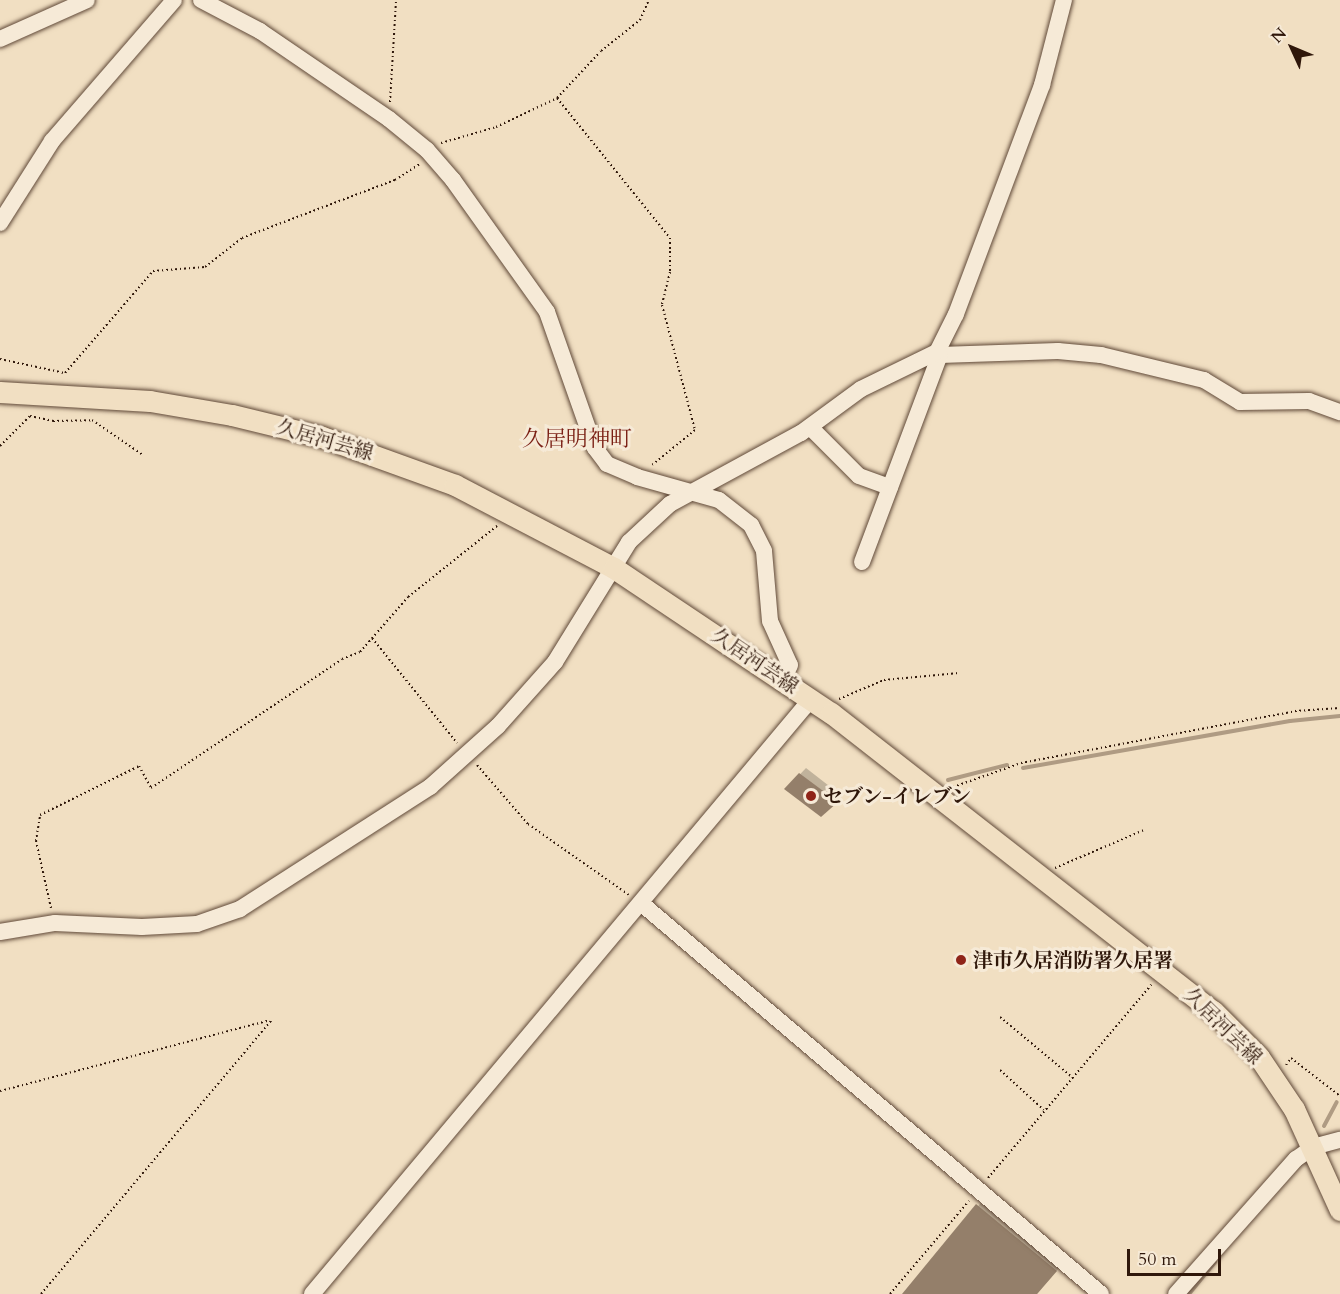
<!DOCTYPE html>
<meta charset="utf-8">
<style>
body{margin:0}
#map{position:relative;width:1340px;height:1294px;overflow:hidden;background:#f1dfc2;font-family:Cardo,"Noto Serif JP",serif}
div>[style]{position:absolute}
.shadow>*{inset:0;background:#0003}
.stream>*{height:4px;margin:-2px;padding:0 2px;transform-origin:2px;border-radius:2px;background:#af9b83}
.building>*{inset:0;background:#947f6a}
.path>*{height:2px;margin-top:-1px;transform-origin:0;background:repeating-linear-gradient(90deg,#2f170a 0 1.5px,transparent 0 4.5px)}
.roads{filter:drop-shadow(0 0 2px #604938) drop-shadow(0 0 2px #604938)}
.minor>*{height:16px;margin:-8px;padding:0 8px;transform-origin:8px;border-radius:8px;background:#f6ead7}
.major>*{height:21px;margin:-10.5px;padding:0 10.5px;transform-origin:10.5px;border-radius:10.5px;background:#f1dfc2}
.dots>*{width:16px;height:16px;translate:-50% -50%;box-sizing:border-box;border:3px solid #f6ead7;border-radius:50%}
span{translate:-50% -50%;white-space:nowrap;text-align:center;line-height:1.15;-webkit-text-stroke:6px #f6ead7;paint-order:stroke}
.street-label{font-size:20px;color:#2f170a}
.poi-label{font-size:20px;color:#2f170a;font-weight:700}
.left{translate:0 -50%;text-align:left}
.quarter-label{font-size:22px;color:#7a1f14}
.north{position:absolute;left:1262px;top:18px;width:60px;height:60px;-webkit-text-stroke:4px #f6ead7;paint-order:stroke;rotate:314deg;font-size:16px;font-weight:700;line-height:24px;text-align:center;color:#2f170a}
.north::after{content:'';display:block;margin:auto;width:21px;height:27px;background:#2f170a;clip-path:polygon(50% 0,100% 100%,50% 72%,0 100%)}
.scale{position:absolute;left:1127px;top:1249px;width:94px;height:27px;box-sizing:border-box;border:3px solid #2f170a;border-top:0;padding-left:8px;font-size:18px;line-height:21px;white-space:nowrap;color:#2f170a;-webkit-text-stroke:4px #f6ead7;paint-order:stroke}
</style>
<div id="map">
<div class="shadow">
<i style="clip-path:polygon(806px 768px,842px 796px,837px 801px,786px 789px)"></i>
<i style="clip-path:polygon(985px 1198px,1063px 1263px,1037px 1294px,904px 1294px)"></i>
</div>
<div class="stream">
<i style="left:1023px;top:768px;width:271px;rotate:-10deg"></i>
<i style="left:1290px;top:721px;width:50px;rotate:-5.7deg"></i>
<i style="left:948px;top:780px;width:61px;rotate:-14.3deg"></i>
<i style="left:1324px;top:1126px;width:27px;rotate:-62deg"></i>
<i style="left:1189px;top:1294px;width:41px;rotate:-50.9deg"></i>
</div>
<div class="building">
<i style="clip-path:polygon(799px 773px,838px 802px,821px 817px,784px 789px)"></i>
<i style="clip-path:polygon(976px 1204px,1057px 1271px,1037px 1294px,902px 1294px)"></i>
</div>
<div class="path">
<i style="left:557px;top:98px;width:180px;rotate:51.1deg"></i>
<i style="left:670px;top:238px;width:34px;rotate:90deg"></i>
<i style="left:670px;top:272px;width:34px;rotate:104deg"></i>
<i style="left:662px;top:305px;width:129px;rotate:75.2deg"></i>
<i style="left:695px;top:430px;width:55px;rotate:140.9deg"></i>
<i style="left:390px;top:102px;width:102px;rotate:-86.6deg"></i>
<i style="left:441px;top:143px;width:57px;rotate:-16.2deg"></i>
<i style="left:496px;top:127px;width:68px;rotate:-25.4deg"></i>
<i style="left:557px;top:98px;width:64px;rotate:-46.9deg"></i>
<i style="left:601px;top:51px;width:50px;rotate:-38.5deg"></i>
<i style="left:640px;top:20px;width:22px;rotate:-66deg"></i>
<i style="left:0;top:359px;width:66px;rotate:12.2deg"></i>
<i style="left:65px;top:373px;width:135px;rotate:-49.2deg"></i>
<i style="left:153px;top:271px;width:52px;rotate:-4.4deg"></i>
<i style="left:205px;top:267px;width:47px;rotate:-38.1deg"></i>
<i style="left:242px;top:238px;width:164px;rotate:-20.8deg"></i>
<i style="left:395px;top:180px;width:31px;rotate:-33deg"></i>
<i style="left:0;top:446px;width:42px;rotate:-45deg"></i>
<i style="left:30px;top:416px;width:24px;rotate:12deg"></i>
<i style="left:53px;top:421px;width:39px;rotate:-1deg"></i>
<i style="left:92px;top:420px;width:62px;rotate:34.5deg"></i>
<i style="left:372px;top:638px;width:135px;rotate:51deg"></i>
<i style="left:839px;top:699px;width:49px;rotate:-22.9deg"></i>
<i style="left:884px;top:680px;width:75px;rotate:-5.3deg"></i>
<i style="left:477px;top:765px;width:78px;rotate:49.2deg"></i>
<i style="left:528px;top:824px;width:123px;rotate:35.1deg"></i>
<i style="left:953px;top:787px;width:72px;rotate:-19.4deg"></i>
<i style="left:1021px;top:763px;width:279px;rotate:-10.7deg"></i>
<i style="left:1295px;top:711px;width:45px;rotate:-3.8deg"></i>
<i style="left:1055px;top:868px;width:97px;rotate:-23.1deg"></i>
<i style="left:51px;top:908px;width:69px;rotate:-102.6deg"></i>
<i style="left:36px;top:841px;width:26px;rotate:-81deg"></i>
<i style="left:40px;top:815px;width:110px;rotate:-26.3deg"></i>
<i style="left:139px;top:766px;width:25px;rotate:61deg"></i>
<i style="left:151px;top:788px;width:230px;rotate:-34deg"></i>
<i style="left:342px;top:659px;width:19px;rotate:-21deg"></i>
<i style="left:360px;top:652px;width:73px;rotate:-48.9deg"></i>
<i style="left:408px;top:597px;width:114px;rotate:-38.6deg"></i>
<i style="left:1000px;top:1017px;width:94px;rotate:39.8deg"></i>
<i style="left:1286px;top:1065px;width:9px;rotate:-54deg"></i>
<i style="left:1291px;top:1058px;width:62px;rotate:37.8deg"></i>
<i style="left:1000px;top:1070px;width:59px;rotate:42.3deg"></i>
<i style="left:0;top:1091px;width:279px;rotate:-14.7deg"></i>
<i style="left:988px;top:1178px;width:253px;rotate:-49.8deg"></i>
<i style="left:41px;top:1294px;width:358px;rotate:-49.9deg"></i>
<i style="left:890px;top:1294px;width:122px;rotate:-49.7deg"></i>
</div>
<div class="roads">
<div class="minor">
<i style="left:201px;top:0;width:67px;rotate:27.7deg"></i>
<i style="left:260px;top:31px;width:156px;rotate:34.3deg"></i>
<i style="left:389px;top:119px;width:49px;rotate:39.2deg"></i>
<i style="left:427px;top:150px;width:40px;rotate:49deg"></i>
<i style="left:453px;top:180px;width:162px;rotate:54.5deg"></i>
<i style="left:547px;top:312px;width:144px;rotate:70.6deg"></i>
<i style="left:595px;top:448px;width:20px;rotate:53deg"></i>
<i style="left:607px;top:464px;width:33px;rotate:23deg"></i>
<i style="left:637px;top:477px;width:85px;rotate:15.7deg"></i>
<i style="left:719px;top:500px;width:41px;rotate:38deg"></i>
<i style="left:751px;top:525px;width:29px;rotate:63deg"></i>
<i style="left:764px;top:551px;width:70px;rotate:85.1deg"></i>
<i style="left:770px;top:621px;width:48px;rotate:65.6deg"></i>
<i style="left:790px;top:665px;width:17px;rotate:115deg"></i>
<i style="left:0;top:39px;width:95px;rotate:-24.1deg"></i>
<i style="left:0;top:223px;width:97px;rotate:-57.6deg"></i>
<i style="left:52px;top:141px;width:186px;rotate:-49.1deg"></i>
<i style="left:940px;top:355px;width:118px;rotate:-1.9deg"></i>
<i style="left:1058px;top:351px;width:43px;rotate:5.3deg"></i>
<i style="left:1101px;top:355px;width:106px;rotate:13.6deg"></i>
<i style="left:1204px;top:380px;width:42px;rotate:31.4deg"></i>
<i style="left:1240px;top:402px;width:69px;rotate:-0.8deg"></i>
<i style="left:1309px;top:401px;width:33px;rotate:20deg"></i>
<i style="left:810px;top:427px;width:69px;rotate:45deg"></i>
<i style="left:859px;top:476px;width:33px;rotate:20deg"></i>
<i style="left:862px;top:562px;width:221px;rotate:-69.4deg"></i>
<i style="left:940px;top:355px;width:4px;rotate:-135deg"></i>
<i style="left:642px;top:904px;width:602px;rotate:40.35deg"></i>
<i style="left:0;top:932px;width:56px;rotate:-9.3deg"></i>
<i style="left:55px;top:923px;width:87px;rotate:2.6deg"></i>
<i style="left:142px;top:927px;width:55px;rotate:-3.1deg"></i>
<i style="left:197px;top:924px;width:46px;rotate:-19.2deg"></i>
<i style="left:240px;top:909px;width:226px;rotate:-32.7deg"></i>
<i style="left:430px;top:787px;width:91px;rotate:-41.9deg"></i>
<i style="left:498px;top:726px;width:86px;rotate:-48.3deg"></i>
<i style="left:555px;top:662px;width:141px;rotate:-58.3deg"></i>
<i style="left:629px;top:542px;width:56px;rotate:-42.8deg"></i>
<i style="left:670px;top:504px;width:149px;rotate:-28.5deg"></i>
<i style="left:801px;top:433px;width:74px;rotate:-36.3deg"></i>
<i style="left:861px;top:389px;width:85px;rotate:-26deg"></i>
<i style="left:937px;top:352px;width:42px;rotate:-63.4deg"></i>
<i style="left:956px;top:314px;width:245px;rotate:-69.4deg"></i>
<i style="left:1042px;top:85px;width:88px;rotate:-75.5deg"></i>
<i style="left:312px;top:1294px;width:777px;rotate:-50.01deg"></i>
<i style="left:1176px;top:1294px;width:181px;rotate:-48.4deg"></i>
<i style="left:1296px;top:1159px;width:21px;rotate:-35deg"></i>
<i style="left:1313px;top:1147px;width:28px;rotate:-15deg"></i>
</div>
<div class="major">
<i style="left:0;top:392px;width:150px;rotate:3.4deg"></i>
<i style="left:150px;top:401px;width:83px;rotate:9.7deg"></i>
<i style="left:232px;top:415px;width:93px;rotate:13.7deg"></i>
<i style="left:322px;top:437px;width:141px;rotate:19.8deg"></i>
<i style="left:455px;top:485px;width:179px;rotate:27.6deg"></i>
<i style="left:614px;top:568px;width:261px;rotate:33.8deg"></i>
<i style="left:831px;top:713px;width:484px;rotate:38deg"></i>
<i style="left:1213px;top:1011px;width:65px;rotate:45deg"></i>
<i style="left:1259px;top:1057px;width:63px;rotate:56.1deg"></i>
<i style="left:1294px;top:1109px;width:111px;rotate:65.5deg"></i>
</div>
</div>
<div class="dots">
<i style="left:811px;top:796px;background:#8f2418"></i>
<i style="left:961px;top:960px;background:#8f2418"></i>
</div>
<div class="street-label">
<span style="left:325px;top:440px;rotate:16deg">久居河芸線</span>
<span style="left:755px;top:661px;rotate:34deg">久居河芸線</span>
<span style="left:1223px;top:1026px;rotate:44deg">久居河芸線</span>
</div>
<div class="poi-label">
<span class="left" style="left:823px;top:796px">セブン-イレブン</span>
<span class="left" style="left:973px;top:960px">津市久居消防署久居署</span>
</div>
<div class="quarter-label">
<span style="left:577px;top:440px">久居明神町</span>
</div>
<div class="north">N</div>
<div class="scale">50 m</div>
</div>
